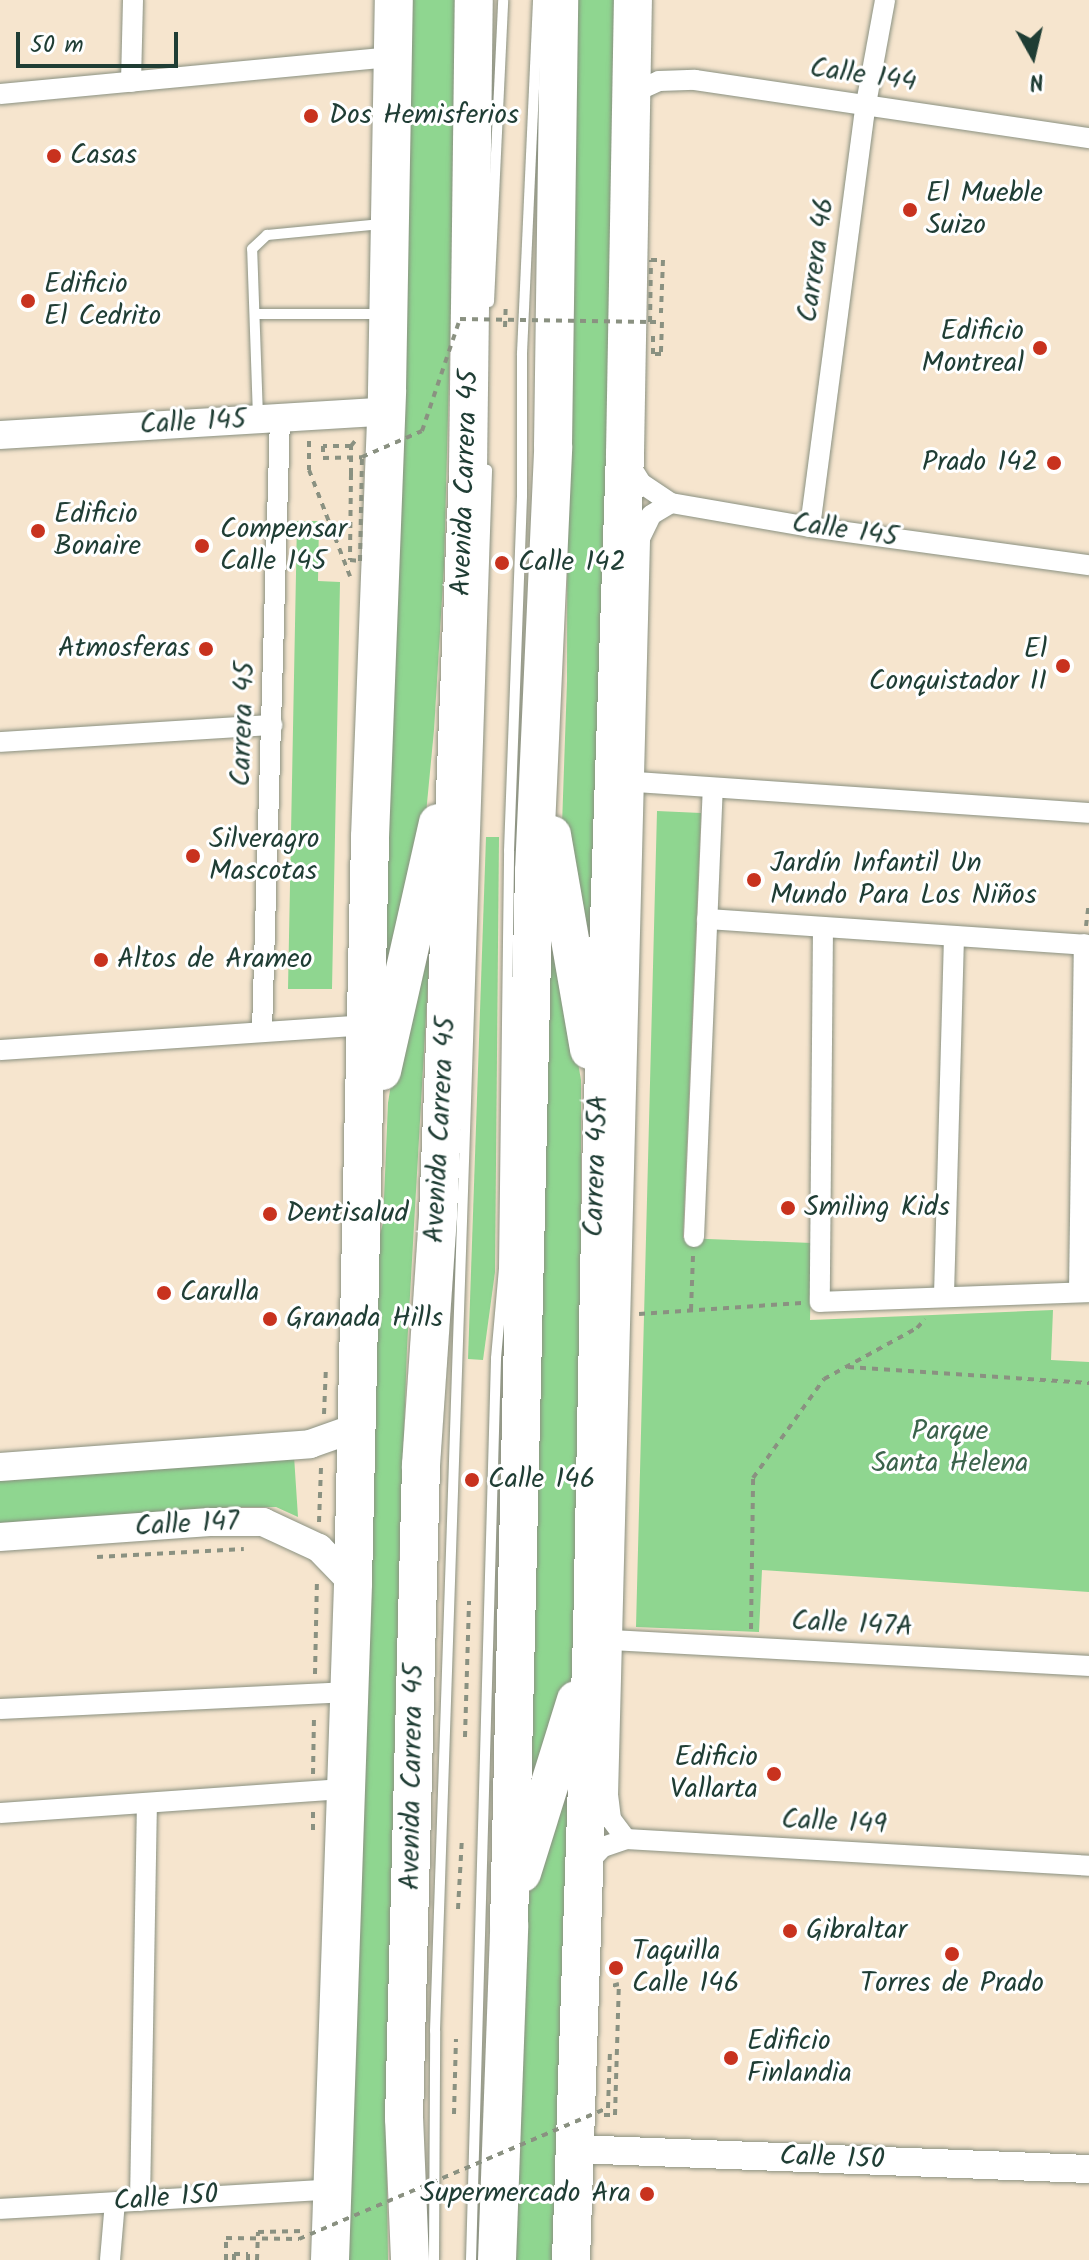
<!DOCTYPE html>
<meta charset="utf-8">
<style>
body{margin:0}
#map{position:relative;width:1089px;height:2260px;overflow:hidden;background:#f6e5ce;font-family:Kalam,sans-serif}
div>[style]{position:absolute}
.green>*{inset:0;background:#8fd690}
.path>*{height:4px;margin-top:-2px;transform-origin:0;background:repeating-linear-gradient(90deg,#8a9181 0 6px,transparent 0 12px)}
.roads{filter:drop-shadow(0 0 2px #8a9181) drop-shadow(0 0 2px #8a9181)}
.lane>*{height:10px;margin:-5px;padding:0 5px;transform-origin:5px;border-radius:5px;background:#fff}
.street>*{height:20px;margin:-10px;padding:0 10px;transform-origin:10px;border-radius:10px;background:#fff}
.secondary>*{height:28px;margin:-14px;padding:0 14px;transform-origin:14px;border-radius:14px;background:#fff}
.highway>*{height:38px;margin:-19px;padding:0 19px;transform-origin:19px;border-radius:19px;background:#fff}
.path-bridge>*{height:4px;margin-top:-2px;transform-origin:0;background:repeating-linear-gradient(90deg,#8a9181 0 6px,transparent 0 12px)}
.dots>*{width:22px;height:22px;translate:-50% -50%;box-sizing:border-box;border:4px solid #fff;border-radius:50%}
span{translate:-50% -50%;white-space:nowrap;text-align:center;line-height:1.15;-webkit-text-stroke:6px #fff;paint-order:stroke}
.street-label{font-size:28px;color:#1f3d34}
.poi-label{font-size:28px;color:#1f3d34}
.left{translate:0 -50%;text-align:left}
.right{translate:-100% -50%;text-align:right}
.park-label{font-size:28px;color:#3b634b}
.north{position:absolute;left:993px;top:16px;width:80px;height:80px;-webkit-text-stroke:6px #fff;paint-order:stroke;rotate:172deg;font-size:22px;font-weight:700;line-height:32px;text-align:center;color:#1f3d34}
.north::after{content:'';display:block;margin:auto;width:28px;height:36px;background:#1f3d34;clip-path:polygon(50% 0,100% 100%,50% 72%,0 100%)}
.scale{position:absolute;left:16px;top:32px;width:162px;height:36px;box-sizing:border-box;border:4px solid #1f3d34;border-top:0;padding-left:10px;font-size:24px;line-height:28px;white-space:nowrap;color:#1f3d34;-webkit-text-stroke:6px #fff;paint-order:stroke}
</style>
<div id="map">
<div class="green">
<i style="clip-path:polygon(405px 0,458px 0,458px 35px,444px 566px,434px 730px,423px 845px,384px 988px)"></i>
<i style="clip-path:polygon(576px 0,628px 0,593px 1021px,562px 825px,567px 681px,568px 268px)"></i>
<i style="clip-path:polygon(297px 521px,319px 521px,318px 581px,340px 582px,332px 989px,288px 989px)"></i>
<i style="clip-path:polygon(657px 811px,701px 813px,683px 1238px,812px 1243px,810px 1320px,1053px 1310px,1051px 1360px,1089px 1362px,1089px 1592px,762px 1570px,759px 1632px,636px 1627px)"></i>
<i style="clip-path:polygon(486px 837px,499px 837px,495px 1272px,483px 1360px,468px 1359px)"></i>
<i style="clip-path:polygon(549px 897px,581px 1080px,581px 1649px,529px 1813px)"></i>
<i style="clip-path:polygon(432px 911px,407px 1348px,399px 1573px,386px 2116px,388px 2260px,342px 2260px,370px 1273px,383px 1223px,388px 1103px,403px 1009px)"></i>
<i style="clip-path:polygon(294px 1456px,298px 1517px,276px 1507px,231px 1507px,0 1523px,0 1481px)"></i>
<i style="clip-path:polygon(578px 1725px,559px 2260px,509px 2260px,520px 1976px,531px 1880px)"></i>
</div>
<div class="path">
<i style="left:505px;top:327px;width:23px;rotate:-88deg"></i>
<i style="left:309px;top:441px;width:29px;rotate:90deg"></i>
<i style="left:309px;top:470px;width:114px;rotate:68.9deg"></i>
<i style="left:351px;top:474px;width:28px;rotate:-90deg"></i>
<i style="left:351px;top:446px;width:6px;rotate:-51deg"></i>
<i style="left:1086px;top:926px;width:23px;rotate:-83deg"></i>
<i style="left:691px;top:1310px;width:55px;rotate:-87.9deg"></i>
<i style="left:639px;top:1314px;width:163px;rotate:-3.9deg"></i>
<i style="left:848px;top:1367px;width:242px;rotate:3.8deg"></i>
<i style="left:324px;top:1414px;width:47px;rotate:-87.6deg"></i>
<i style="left:319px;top:1522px;width:55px;rotate:-87.9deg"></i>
<i style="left:97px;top:1557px;width:147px;rotate:-3.1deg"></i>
<i style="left:751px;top:1629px;width:151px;rotate:-89.2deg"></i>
<i style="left:753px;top:1478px;width:122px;rotate:-54.4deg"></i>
<i style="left:824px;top:1379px;width:106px;rotate:-28.7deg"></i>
<i style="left:917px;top:1328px;width:12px;rotate:-48deg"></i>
<i style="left:315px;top:1674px;width:92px;rotate:-88.8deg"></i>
<i style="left:465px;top:1737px;width:136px;rotate:-88.3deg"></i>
<i style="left:313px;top:1774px;width:60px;rotate:-89deg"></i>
<i style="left:313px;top:1830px;width:20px;rotate:-90deg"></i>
<i style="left:458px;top:1909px;width:72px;rotate:-86.8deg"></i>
<i style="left:608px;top:2108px;width:57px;rotate:-88deg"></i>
<i style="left:454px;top:2114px;width:75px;rotate:-88.5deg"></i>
<i style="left:604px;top:2115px;width:11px"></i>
<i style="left:615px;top:2115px;width:131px;rotate:-88.3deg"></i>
<i style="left:619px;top:1984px;width:7px;rotate:164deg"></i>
<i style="left:226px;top:2260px;width:22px;rotate:-90deg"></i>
<i style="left:234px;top:2260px;width:6px;rotate:-90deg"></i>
<i style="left:234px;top:2254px;width:14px"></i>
<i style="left:248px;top:2254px;width:6px;rotate:90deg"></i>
<i style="left:257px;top:2260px;width:28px;rotate:-88deg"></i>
<i style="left:258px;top:2232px;width:45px;rotate:-1.3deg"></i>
</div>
<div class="roads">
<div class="lane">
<i style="left:489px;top:302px;width:302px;rotate:-87.3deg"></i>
<i style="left:255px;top:314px;width:126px"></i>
<i style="left:258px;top:417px;width:168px;rotate:-92deg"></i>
<i style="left:252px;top:249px;width:21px;rotate:-43deg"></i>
<i style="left:267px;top:235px;width:115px;rotate:-5.5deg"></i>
<i style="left:434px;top:2260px;width:229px;rotate:-89.7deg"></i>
<i style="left:435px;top:2031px;width:1562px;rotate:-88.09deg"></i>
<i style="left:471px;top:2260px;width:902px;rotate:-88.41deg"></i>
<i style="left:496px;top:1358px;width:90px;rotate:-84.9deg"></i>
<i style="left:504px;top:1268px;width:417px;rotate:-89.3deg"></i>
<i style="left:509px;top:851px;width:355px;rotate:-87.9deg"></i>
<i style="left:522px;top:496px;width:143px;rotate:-90deg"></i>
<i style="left:522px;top:353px;width:353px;rotate:-87.4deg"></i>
</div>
<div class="street">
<i style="left:131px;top:82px;width:82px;rotate:-88.6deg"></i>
<i style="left:0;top:94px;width:395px;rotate:-5.4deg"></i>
<i style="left:630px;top:94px;width:32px;rotate:-24deg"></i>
<i style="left:659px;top:81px;width:36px;rotate:-2deg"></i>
<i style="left:695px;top:80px;width:398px;rotate:8.4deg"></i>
<i style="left:628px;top:462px;width:25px;rotate:58deg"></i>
<i style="left:641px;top:483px;width:36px;rotate:34deg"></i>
<i style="left:671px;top:503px;width:141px;rotate:9.8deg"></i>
<i style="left:810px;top:527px;width:282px;rotate:7.8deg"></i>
<i style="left:810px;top:527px;width:427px;rotate:-82.5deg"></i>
<i style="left:866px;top:104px;width:106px;rotate:-79.6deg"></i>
<i style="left:0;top:742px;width:273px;rotate:-3.6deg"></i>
<i style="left:635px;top:782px;width:455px;rotate:3.9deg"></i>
<i style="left:707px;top:919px;width:383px;rotate:3.9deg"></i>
<i style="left:823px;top:927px;width:375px;rotate:90.5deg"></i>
<i style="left:820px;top:1302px;width:269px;rotate:-2.1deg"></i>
<i style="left:262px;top:1031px;width:613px;rotate:-88.32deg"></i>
<i style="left:0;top:1050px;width:366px;rotate:-3.9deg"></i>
<i style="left:694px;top:1237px;width:449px;rotate:-87.6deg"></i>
<i style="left:1079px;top:1292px;width:348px;rotate:-89.2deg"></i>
<i style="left:944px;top:1295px;width:359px;rotate:-88.4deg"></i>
<i style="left:612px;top:1640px;width:478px;rotate:3.1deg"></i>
<i style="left:0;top:1709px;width:350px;rotate:-2.8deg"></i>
<i style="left:0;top:1813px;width:348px;rotate:-4deg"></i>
<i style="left:626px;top:1839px;width:25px;rotate:-127deg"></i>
<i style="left:611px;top:1819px;width:23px;rotate:-97deg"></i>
<i style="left:608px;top:1796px;width:1258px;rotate:-88.54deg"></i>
<i style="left:640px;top:538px;width:25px;rotate:-64deg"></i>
<i style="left:651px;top:515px;width:23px;rotate:-31deg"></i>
<i style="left:585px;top:1866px;width:26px;rotate:-47deg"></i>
<i style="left:603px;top:1847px;width:24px;rotate:-19deg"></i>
<i style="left:626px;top:1839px;width:464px;rotate:3.3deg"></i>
<i style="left:140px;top:2201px;width:398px;rotate:-89deg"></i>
<i style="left:0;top:2209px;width:333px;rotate:-3.4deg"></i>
<i style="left:110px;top:2260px;width:58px;rotate:-85.1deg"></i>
</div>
<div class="secondary">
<i style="left:0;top:435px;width:388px;rotate:-3.5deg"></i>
<i style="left:0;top:1467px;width:311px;rotate:-4.2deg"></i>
<i style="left:310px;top:1444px;width:51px;rotate:-19.5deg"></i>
<i style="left:0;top:1537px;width:210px;rotate:-4.1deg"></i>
<i style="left:209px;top:1522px;width:54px"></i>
<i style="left:263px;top:1522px;width:62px;rotate:24.9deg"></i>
<i style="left:319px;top:1548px;width:49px;rotate:45.8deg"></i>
<i style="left:575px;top:2149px;width:514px;rotate:2.23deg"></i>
</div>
<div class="highway">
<i style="left:552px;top:835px;width:218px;rotate:80.2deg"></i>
<i style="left:382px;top:1071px;width:254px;rotate:-77.3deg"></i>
<i style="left:522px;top:1873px;width:181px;rotate:-72.7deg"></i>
<i style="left:330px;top:2260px;width:677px;rotate:-88.05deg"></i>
<i style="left:353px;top:1583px;width:746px;rotate:-88.69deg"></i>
<i style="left:370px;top:837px;width:447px;rotate:-87.8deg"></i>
<i style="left:387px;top:390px;width:390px;rotate:-89deg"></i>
<i style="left:410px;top:2260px;width:141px;rotate:-92.4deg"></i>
<i style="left:404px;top:2119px;width:654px;rotate:-88.51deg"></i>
<i style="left:421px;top:1465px;width:251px;rotate:-86.1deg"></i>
<i style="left:438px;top:1215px;width:745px;rotate:-87.69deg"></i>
<i style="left:468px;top:471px;width:471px;rotate:-89.3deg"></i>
<i style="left:497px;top:2260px;width:334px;rotate:-87.9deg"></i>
<i style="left:509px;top:1926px;width:1055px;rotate:-88.64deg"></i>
<i style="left:534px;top:871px;width:425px;rotate:-87.4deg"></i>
<i style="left:553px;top:446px;width:446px;rotate:-89.2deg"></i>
<i style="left:571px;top:2260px;width:625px;rotate:-88.08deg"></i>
<i style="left:592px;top:1635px;width:507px;rotate:-88.87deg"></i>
<i style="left:602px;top:1128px;width:674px;rotate:-88.05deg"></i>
<i style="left:625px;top:454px;width:454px;rotate:-89deg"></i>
</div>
</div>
<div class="path-bridge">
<i style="left:650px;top:322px;width:12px"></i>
<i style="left:662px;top:322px;width:32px;rotate:92deg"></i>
<i style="left:661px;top:354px;width:8px;rotate:180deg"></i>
<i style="left:653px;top:354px;width:21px;rotate:-90deg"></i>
<i style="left:351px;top:446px;width:28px;rotate:180deg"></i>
<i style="left:323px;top:446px;width:12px;rotate:90deg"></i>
<i style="left:323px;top:458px;width:39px;rotate:-1deg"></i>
<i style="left:351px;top:474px;width:86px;rotate:90.7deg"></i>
<i style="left:350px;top:560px;width:10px;rotate:6deg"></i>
<i style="left:360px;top:561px;width:104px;rotate:-88.9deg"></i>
<i style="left:362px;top:457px;width:65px;rotate:-23.4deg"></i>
<i style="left:422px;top:431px;width:118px;rotate:-71.3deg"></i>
<i style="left:460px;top:319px;width:190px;rotate:0.9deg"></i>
<i style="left:650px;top:322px;width:62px;rotate:-89.1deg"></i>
<i style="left:651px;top:260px;width:12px"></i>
<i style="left:663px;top:260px;width:53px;rotate:92.2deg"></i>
<i style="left:226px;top:2238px;width:73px;rotate:0.8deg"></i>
<i style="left:299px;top:2239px;width:336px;rotate:-23deg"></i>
</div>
<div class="dots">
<i style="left:311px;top:116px;background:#c8321e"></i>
<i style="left:54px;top:156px;background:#c8321e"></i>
<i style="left:910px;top:210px;background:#c8321e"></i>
<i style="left:28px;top:301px;background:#c8321e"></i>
<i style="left:1040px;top:348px;background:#c8321e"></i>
<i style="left:1054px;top:463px;background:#c8321e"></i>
<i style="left:38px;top:531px;background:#c8321e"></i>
<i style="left:202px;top:546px;background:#c8321e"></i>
<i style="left:502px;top:563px;background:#c8321e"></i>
<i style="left:206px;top:649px;background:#c8321e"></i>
<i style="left:1063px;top:666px;background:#c8321e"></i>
<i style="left:193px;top:856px;background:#c8321e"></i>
<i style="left:754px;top:880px;background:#c8321e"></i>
<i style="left:101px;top:960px;background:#c8321e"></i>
<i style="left:788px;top:1208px;background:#c8321e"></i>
<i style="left:270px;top:1214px;background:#c8321e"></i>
<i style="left:164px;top:1293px;background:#c8321e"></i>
<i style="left:270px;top:1319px;background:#c8321e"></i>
<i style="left:472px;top:1480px;background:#c8321e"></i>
<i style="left:774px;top:1774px;background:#c8321e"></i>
<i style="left:790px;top:1931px;background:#c8321e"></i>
<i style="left:952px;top:1954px;background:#c8321e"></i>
<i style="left:616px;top:1968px;background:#c8321e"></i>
<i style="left:731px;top:2058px;background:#c8321e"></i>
<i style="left:647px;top:2194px;background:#c8321e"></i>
</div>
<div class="street-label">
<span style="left:863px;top:76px;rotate:8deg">Calle 144</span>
<span style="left:817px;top:260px;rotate:-82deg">Carrera 46</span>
<span style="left:193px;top:423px;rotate:-3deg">Calle 145</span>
<span style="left:466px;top:483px;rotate:-88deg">Avenida Carrera 45</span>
<span style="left:845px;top:531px;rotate:8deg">Calle 145</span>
<span style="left:244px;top:724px;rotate:-88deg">Carrera 45</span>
<span style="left:441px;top:1130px;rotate:-87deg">Avenida Carrera 45</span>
<span style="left:597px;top:1166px;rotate:-88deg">Carrera 45A</span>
<span style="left:187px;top:1525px;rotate:-3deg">Calle 147</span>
<span style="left:852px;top:1625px;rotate:3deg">Calle 147A</span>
<span style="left:413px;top:1777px;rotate:-89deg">Avenida Carrera 45</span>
<span style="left:834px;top:1823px;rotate:3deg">Calle 149</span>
<span style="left:832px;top:2159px;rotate:2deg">Calle 150</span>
<span style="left:166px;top:2199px;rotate:-4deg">Calle 150</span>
</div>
<div class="poi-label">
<span class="left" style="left:329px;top:116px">Dos Hemisferios</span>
<span class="left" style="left:70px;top:156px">Casas</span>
<span class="left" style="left:926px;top:210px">El Mueble<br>Suizo</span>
<span class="left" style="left:44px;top:301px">Edificio<br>El Cedrito</span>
<span class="right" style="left:1024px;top:348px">Edificio<br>Montreal</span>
<span class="right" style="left:1038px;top:463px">Prado 142</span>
<span class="left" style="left:54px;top:531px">Edificio<br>Bonaire</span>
<span class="left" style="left:220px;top:546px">Compensar<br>Calle 145</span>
<span class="left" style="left:518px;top:563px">Calle 142</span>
<span class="right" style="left:190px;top:649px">Atmosferas</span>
<span class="right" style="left:1047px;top:666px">El<br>Conquistador II</span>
<span class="left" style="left:209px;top:856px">Silveragro<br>Mascotas</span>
<span class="left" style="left:770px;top:880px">Jardín Infantil Un<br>Mundo Para Los Niños</span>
<span class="left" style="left:117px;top:960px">Altos de Arameo</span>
<span class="left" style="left:804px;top:1208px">Smiling Kids</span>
<span class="left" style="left:286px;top:1214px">Dentisalud</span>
<span class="left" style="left:180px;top:1293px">Carulla</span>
<span class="left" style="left:286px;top:1319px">Granada Hills</span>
<span class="left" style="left:488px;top:1480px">Calle 146</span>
<span class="right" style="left:758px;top:1774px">Edificio<br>Vallarta</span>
<span class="left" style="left:806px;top:1931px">Gibraltar</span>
<span class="left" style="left:632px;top:1968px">Taquilla<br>Calle 146</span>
<span style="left:952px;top:1984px">Torres de Prado</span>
<span class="left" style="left:747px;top:2058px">Edificio<br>Finlandia</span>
<span class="right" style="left:631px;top:2194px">Supermercado Ara</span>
</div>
<div class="park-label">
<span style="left:950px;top:1448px">Parque<br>Santa Helena</span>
</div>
<div class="north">N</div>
<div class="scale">50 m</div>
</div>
